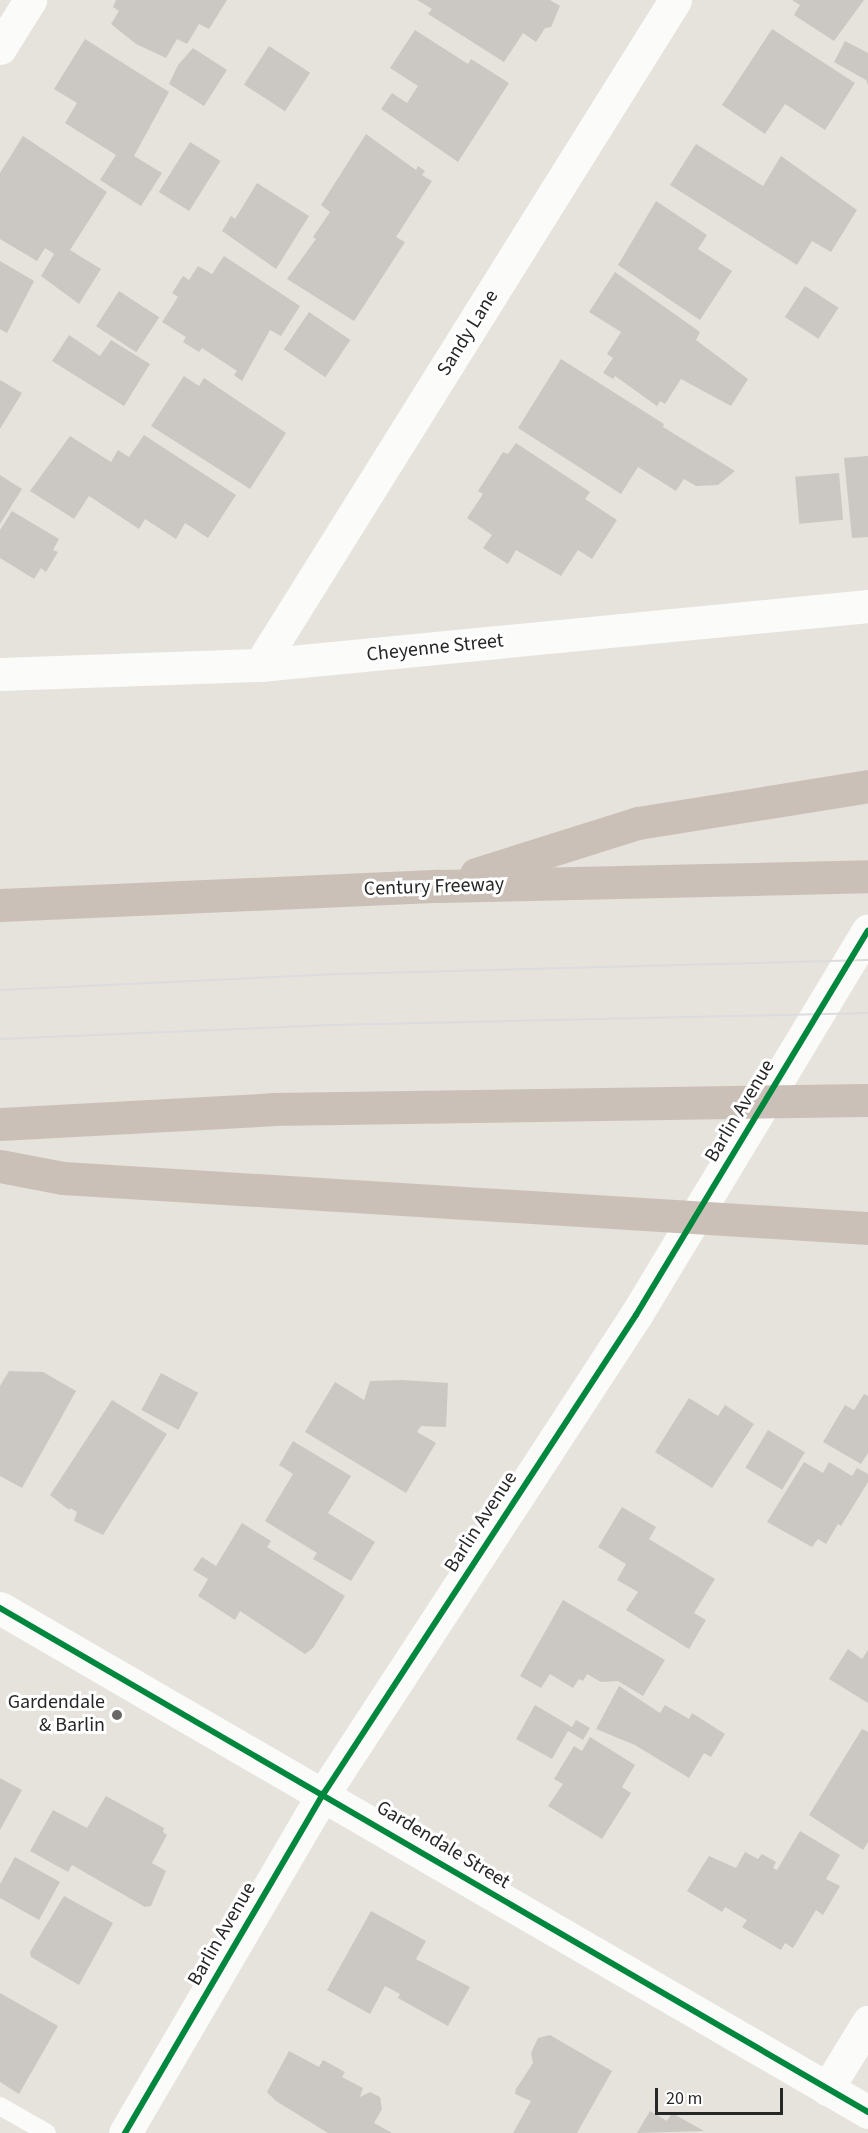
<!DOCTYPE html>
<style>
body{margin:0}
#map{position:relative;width:868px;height:2133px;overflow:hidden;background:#e6e2dc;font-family:"Source Sans 3",sans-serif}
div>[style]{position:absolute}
.building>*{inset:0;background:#cbc8c3;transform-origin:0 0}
.lane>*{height:18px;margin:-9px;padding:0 9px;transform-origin:9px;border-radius:9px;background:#fbfbfa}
.street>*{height:33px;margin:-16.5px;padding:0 16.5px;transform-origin:16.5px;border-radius:16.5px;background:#fbfbfa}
.secondary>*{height:33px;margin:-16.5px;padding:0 16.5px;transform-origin:16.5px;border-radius:16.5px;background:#fbfbfa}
.highway>*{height:33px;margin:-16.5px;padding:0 16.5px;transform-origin:16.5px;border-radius:16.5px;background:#cbc0b7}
.tram>*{height:1.5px;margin:-0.75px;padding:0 0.75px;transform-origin:0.75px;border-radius:0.75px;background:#dcdcde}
.cycleway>*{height:6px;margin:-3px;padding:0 3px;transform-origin:3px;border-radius:3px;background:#00873e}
.dots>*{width:16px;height:16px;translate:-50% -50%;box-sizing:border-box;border:3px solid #fff;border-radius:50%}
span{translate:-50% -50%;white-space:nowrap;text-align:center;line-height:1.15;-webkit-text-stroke:6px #fff;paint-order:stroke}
.street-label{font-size:20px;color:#272727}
.poi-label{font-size:20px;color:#272727}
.right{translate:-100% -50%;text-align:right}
.scale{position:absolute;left:655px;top:2088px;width:128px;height:27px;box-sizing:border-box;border:3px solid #272727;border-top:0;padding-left:8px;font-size:18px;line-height:21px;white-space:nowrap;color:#272727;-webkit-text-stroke:4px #fff;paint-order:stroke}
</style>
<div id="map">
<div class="building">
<i style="clip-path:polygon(116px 0,227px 0,209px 29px,199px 24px,187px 44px,177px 39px,166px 58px,136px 44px,111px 24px,119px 11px,113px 7px)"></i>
<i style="clip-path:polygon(417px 0,550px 0,560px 6px,551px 27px,545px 28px,536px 42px,523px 33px,504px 62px,428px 14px,432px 9px)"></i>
<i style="clip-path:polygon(792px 0,864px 0,834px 41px,794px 15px,800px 5px)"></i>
<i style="clip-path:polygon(772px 29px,855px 83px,825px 130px,785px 104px,765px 134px,722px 105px)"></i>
<i style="clip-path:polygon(415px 30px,468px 64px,471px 59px,509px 83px,458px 162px,381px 109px,392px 93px,407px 103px,418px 86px,390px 68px)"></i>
<i style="clip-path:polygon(85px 39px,169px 92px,134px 156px,162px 173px,141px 206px,100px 180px,116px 155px,65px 123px,77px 103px,54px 89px)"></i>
<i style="clip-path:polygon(845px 41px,868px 53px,868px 85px,866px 80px,834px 62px)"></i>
<i style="left:269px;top:46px;width:49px;height:46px;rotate:33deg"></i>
<i style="clip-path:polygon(193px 48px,227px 70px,204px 106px,169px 84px,178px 65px)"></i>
<i style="clip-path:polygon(366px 134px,416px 170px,418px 166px,425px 171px,422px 175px,432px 181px,396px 237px,405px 242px,354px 321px,287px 279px,316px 239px,313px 237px,330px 212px,321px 205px)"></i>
<i style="clip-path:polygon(23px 136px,107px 192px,70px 250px,101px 269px,79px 304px,41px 276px,54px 254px,45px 248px,37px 261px,0 239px,0 173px)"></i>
<i style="left:190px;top:142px;width:36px;height:59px;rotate:32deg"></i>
<i style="clip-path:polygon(696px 144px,763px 186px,781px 156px,857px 210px,831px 252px,812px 241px,797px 265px,670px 185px)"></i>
<i style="clip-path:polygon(257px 183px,309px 216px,276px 269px,222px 231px,231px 216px,235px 219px)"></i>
<i style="clip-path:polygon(656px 201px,707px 235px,698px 249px,732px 271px,700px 320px,618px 265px)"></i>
<i style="clip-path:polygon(224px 256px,300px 306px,281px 336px,270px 330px,242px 381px,234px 375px,237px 371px,202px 348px,199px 352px,183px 342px,186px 337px,162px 322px,178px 297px,172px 293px,183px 276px,189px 280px,198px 266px,212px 274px)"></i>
<i style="clip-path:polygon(0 261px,34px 281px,7px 333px,0 329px)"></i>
<i style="clip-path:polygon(615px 272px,700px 332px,696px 340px,748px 379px,731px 406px,681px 379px,665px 404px,660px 401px,657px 406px,615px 376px,613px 379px,603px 373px,613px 358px,607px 354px,621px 332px,589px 312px)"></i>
<i style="left:805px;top:286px;width:40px;height:37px;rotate:33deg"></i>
<i style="left:119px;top:291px;width:48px;height:42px;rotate:33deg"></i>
<i style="left:309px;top:312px;width:50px;height:45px;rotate:34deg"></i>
<i style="clip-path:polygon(69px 335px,100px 356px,111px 340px,150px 364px,124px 406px,52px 361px)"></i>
<i style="clip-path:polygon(561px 359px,664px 424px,663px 427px,735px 471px,718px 485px,696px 486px,684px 479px,676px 491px,638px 467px,621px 494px,518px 428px)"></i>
<i style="clip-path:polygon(184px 376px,199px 386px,204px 378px,286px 433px,250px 489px,151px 426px)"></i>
<i style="clip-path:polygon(0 380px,22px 393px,0 429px)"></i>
<i style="clip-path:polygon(144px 435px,236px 495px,208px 538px,185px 523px,176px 539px,145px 519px,139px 529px,89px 496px,74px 519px,30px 491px,70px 436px,111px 462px,118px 450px,129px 457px)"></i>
<i style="clip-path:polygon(516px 443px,590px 492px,585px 499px,617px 520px,592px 559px,578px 550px,561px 576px,516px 550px,508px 564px,483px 548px,492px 535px,467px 518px,483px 494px,478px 491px,503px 452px,508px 454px)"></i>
<i style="clip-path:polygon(868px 456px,868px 537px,852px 538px,844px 458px)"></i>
<i style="left:839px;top:473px;width:47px;height:44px;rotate:85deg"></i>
<i style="clip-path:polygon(0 475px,22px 489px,0 524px)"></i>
<i style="clip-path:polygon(12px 511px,59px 539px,53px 550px,58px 552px,46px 572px,41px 568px,34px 579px,0 558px,0 530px)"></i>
<i style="clip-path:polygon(9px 1371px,43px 1372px,76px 1391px,22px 1488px,0 1476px,0 1386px)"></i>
<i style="left:161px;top:1373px;width:42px;height:42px;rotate:28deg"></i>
<i style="clip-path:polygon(402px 1380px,448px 1383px,446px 1427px,421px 1426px,417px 1432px,436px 1443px,406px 1493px,305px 1432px,335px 1382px,364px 1400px,370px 1381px)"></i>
<i style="clip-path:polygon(864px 1394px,868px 1396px,868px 1453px,861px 1464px,823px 1442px,845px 1405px,854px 1410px)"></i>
<i style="clip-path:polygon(689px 1398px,718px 1416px,725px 1405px,754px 1424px,712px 1488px,655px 1452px)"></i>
<i style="clip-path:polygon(112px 1400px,167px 1434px,103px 1535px,74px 1521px,77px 1512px,70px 1508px,69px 1510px,50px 1495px)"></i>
<i style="left:768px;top:1430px;width:43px;height:44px;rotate:31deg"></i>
<i style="clip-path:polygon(293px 1441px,351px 1476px,328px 1513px,375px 1542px,351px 1581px,313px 1559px,317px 1553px,265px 1521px,293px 1474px,279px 1465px)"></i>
<i style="clip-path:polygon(804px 1462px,823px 1473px,829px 1462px,852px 1476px,857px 1468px,868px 1474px,868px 1482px,841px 1526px,838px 1524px,826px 1544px,818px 1539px,812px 1547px,767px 1522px)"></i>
<i style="clip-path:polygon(622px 1507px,656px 1527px,649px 1539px,715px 1579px,694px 1613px,706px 1620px,689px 1649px,626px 1610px,638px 1592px,617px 1580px,626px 1564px,598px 1547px)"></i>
<i style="clip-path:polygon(242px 1523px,271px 1541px,267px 1547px,345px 1596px,313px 1648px,305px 1654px,240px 1611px,235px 1620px,198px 1596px,208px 1579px,193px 1570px,202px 1557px,216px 1566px)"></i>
<i style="clip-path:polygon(563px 1600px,665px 1660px,643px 1696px,618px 1681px,601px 1682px,587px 1674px,583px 1681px,579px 1679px,573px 1688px,550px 1674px,541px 1688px,520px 1676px)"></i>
<i style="clip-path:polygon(848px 1649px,862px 1659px,868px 1650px,868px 1703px,829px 1679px)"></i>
<i style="clip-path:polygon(619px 1686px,660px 1713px,665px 1705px,689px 1719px,692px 1713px,725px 1734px,711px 1757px,704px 1753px,689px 1778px,635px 1745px,596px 1729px)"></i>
<i style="clip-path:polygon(535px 1705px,572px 1727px,576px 1720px,590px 1728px,583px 1740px,568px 1731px,552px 1759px,516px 1739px)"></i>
<i style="clip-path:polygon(862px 1729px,868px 1732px,868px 1842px,863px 1850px,809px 1815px)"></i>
<i style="clip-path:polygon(590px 1737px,635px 1765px,622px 1787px,631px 1793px,602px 1839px,548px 1806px,563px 1784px,554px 1779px,574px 1746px,582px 1751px)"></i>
<i style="clip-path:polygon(0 1778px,22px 1790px,0 1830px)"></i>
<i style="clip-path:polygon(106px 1796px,164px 1828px,163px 1832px,167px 1835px,152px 1863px,166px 1871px,151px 1906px,145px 1907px,72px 1865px,68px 1872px,30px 1851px,53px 1810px,87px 1828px)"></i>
<i style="clip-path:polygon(800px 1831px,840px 1855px,826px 1879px,840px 1886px,823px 1915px,816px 1910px,793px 1948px,785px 1943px,781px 1950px,742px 1927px,747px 1920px,725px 1907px,722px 1912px,687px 1891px,709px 1856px,736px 1868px,745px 1852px,758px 1859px,762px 1854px,776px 1862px,773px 1868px,777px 1870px)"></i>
<i style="clip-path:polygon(15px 1857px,60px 1882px,39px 1920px,0 1898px,0 1884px)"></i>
<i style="clip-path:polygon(64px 1896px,113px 1923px,79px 1985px,31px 1957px,30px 1952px)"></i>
<i style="clip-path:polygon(371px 1911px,426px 1941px,416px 1959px,470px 1987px,448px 2026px,398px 1998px,400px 1994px,385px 1986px,370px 2014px,327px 1990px)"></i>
<i style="clip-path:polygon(0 1993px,58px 2026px,19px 2094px,0 2082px)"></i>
<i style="clip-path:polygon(550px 2035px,612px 2071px,577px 2133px,513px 2133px,531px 2101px,515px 2094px,516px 2089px,533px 2063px,531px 2053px,538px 2038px)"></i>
<i style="clip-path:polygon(289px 2051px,319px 2067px,323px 2060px,345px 2072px,342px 2077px,363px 2088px,360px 2097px,370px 2092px,380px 2097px,382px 2109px,374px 2123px,392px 2133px,328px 2133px,276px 2101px,267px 2092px)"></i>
<i style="clip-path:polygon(650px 2111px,667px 2121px,672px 2113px,704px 2131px,637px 2133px)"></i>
</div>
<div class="lane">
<i style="left:0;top:2106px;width:54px;rotate:29.9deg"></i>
</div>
<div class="street">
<i style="left:0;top:48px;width:57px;rotate:-58deg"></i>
<i style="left:260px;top:665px;width:784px;rotate:-58.03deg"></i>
<i style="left:0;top:674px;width:260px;rotate:-2deg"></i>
<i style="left:260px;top:665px;width:611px;rotate:-5.54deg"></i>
<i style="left:827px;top:2089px;width:79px;rotate:-58.5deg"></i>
<i style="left:125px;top:2133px;width:394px;rotate:-59.7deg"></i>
<i style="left:324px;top:1793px;width:571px;rotate:-56.87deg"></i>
<i style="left:636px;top:1315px;width:449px;rotate:-58.9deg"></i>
</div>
<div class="secondary">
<i style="left:0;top:1608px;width:1004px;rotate:30.14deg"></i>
</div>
<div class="highway">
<i style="left:476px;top:874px;width:170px;rotate:-17.5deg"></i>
<i style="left:638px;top:823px;width:233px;rotate:-9.1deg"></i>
<i style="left:0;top:905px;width:439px;rotate:-2.5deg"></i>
<i style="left:439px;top:886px;width:429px;rotate:-1.3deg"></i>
<i style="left:0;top:1124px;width:273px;rotate:-3.1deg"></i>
<i style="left:273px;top:1109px;width:595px;rotate:-0.87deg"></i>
<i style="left:0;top:1166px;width:64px;rotate:10.8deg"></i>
<i style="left:63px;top:1178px;width:807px;rotate:3.55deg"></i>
</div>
<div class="tram">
<i style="left:0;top:990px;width:342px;rotate:-2.7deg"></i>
<i style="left:342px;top:974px;width:526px;rotate:-1.52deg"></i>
<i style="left:0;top:1039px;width:332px;rotate:-2.4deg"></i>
<i style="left:332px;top:1025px;width:536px;rotate:-1.28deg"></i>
</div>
<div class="cycleway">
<i style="left:0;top:1608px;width:1004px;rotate:30.14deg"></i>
<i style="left:125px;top:2133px;width:394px;rotate:-59.7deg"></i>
<i style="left:324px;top:1793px;width:571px;rotate:-56.87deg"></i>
<i style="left:636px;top:1315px;width:449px;rotate:-58.9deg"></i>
</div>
<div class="dots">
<i style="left:117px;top:1715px;background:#6a6866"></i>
</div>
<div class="street-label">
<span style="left:468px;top:333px;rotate:-58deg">Sandy Lane</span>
<span style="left:435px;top:648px;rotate:-6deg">Cheyenne Street</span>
<span style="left:434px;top:887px;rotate:-2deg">Century Freeway</span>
<span style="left:740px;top:1111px;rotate:-59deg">Barlin Avenue</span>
<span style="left:481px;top:1522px;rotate:-57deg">Barlin Avenue</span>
<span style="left:443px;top:1845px;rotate:31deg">Gardendale Street</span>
<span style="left:222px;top:1934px;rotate:-60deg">Barlin Avenue</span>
</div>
<div class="poi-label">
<span class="right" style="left:105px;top:1714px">Gardendale<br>&amp; Barlin</span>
</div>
<div class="scale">20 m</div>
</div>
